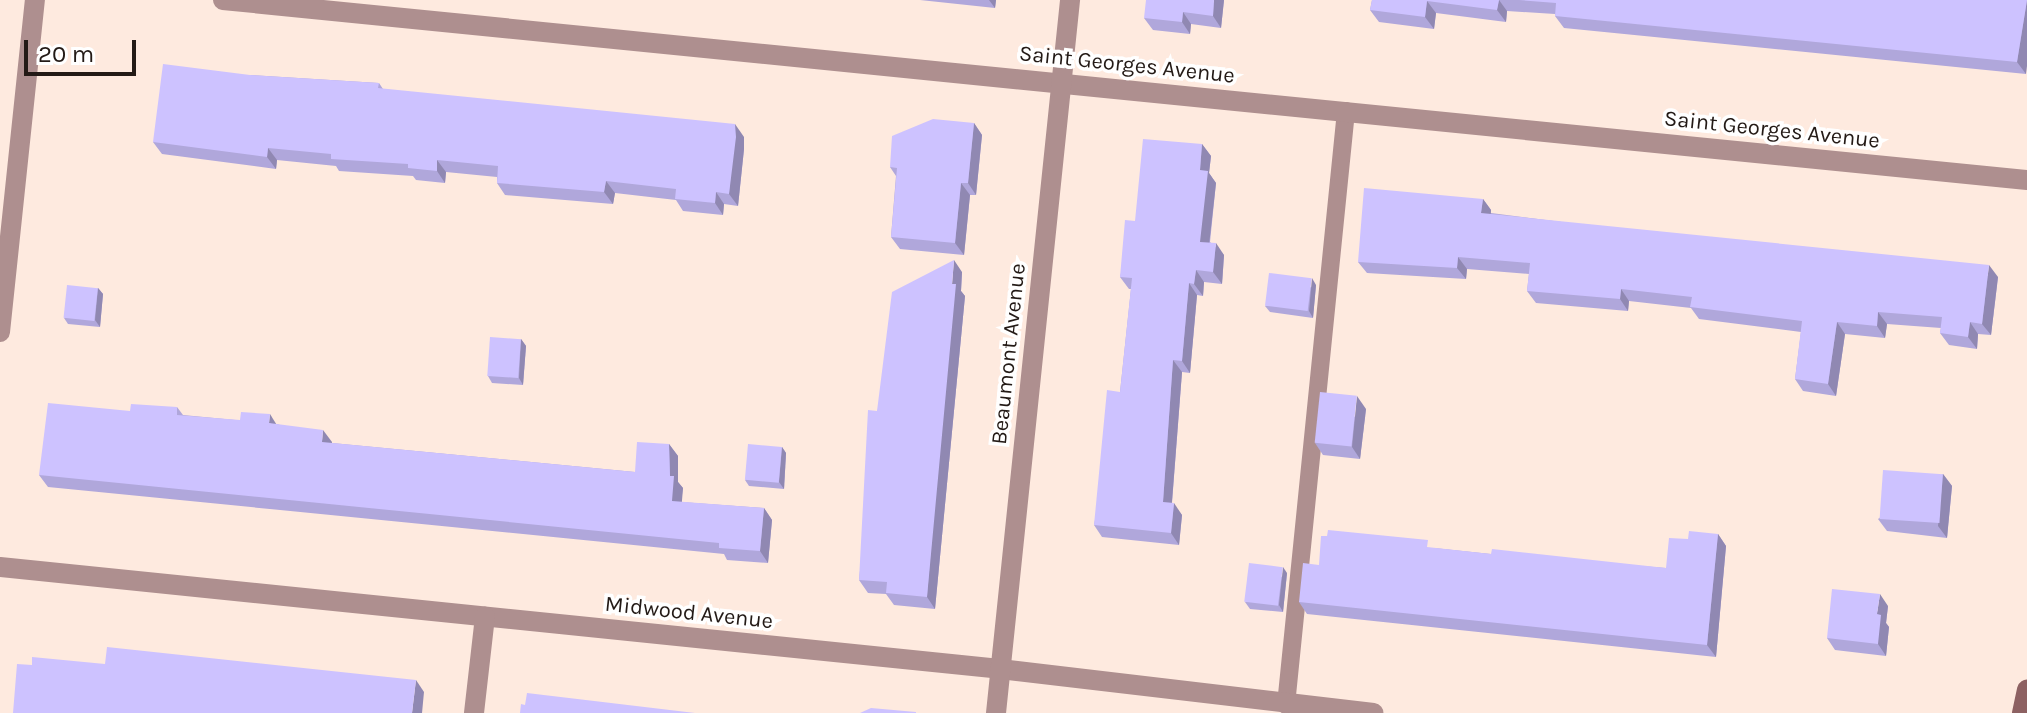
<!DOCTYPE html>
<style>
body{margin:0}
#map{position:relative;width:2027px;height:713px;overflow:hidden;background:#feeadf;font-family:Karla,sans-serif}
div>[style]{position:absolute}
.lane>*{height:18px;margin:-9px;padding:0 9px;transform-origin:9px;border-radius:9px;background:#ae8f8f}
.street>*{height:20px;margin:-10px;padding:0 10px;transform-origin:10px;border-radius:10px;background:#ae8f8f}
.secondary>*{height:20px;margin:-10px;padding:0 10px;transform-origin:10px;border-radius:10px;background:#8d6162}
.wall>*{inset:0;background:#b0a7db}
.shaded-wall>*{inset:0;background:#9088b2}
.building>*{inset:0;background:#cdc2ff;transform-origin:0 0}
span{translate:-50% -50%;white-space:nowrap;text-align:center;line-height:1.15;-webkit-text-stroke:7px #fff;paint-order:stroke}
.street-label{font-size:22px;color:#231a16}
.scale{position:absolute;left:24px;top:40px;width:112px;height:36px;box-sizing:border-box;border:4px solid #231a16;border-top:0;padding-left:10px;font-size:24px;line-height:28px;white-space:nowrap;color:#231a16;-webkit-text-stroke:6px #fff;paint-order:stroke}
</style>
<div id="map">
<div class="lane">
<i style="left:1286px;top:705px;width:597px;rotate:-84.23deg"></i>
</div>
<div class="street">
<i style="left:223px;top:0;width:1813px;rotate:5.7deg"></i>
<i style="left:0;top:332px;width:334px;rotate:-84deg"></i>
<i style="left:0;top:567px;width:1005px;rotate:5.82deg"></i>
<i style="left:1000px;top:669px;width:376px;rotate:6.7deg"></i>
<i style="left:474px;top:713px;width:97px;rotate:-83.5deg"></i>
<i style="left:996px;top:713px;width:717px;rotate:-84.07deg"></i>
</div>
<div class="secondary">
<i style="left:2022px;top:713px;width:24px;rotate:-78deg"></i>
</div>
<div class="wall">
<i style="clip-path:polygon(920px 0,996px 0,995px 8px)"></i>
<i style="clip-path:polygon(1224px 0,1221px 28px,1191px 24px,1190px 34px,1153px 30px,1144px 18px)"></i>
<i style="clip-path:polygon(1372px 0,2027px 0,2026px 74px,1564px 28px,1555px 16px,1555px 14px,1507px 11px,1506px 22px,1436px 13px,1434px 29px,1379px 22px,1370px 10px)"></i>
<i style="clip-path:polygon(250px 75px,379px 83px,383px 89px,744px 137px,744px 149px,738px 206px,724px 204px,723px 215px,683px 211px,676px 200px,615px 193px,613px 204px,505px 195px,497px 183px,497px 177px,446px 172px,445px 183px,416px 180px,413px 176px,339px 171px,336px 166px,277px 160px,276px 169px,162px 154px,153px 142px)"></i>
<i style="clip-path:polygon(974px 123px,982px 135px,976px 195px,970px 195px,964px 255px,900px 249px,891px 237px,896px 176px,890px 167px)"></i>
<i style="clip-path:polygon(1202px 144px,1211px 156px,1209px 173px,1216px 183px,1210px 242px,1224px 255px,1222px 284px,1204px 282px,1203px 296px,1197px 295px,1190px 373px,1182px 372px,1172px 503px,1182px 515px,1179px 545px,1102px 537px,1094px 525px,1120px 392px,1131px 289px,1129px 289px,1120px 277px,1135px 221px)"></i>
<i style="clip-path:polygon(1483px 199px,1491px 210px,1491px 213px,1998px 277px,1991px 335px,1978px 334px,1977px 349px,1949px 345px,1940px 333px,1941px 328px,1887px 324px,1885px 338px,1845px 334px,1836px 396px,1803px 391px,1795px 379px,1801px 332px,1699px 319px,1691px 308px,1629px 301px,1628px 311px,1536px 303px,1527px 291px,1529px 274px,1467px 269px,1466px 279px,1367px 273px,1358px 262px)"></i>
<i style="clip-path:polygon(962px 272px,961px 291px,965px 296px,935px 609px,894px 605px,886px 594px,868px 593px,859px 580px,877px 411px)"></i>
<i style="clip-path:polygon(1316px 285px,1313px 318px,1270px 312px,1265px 306px)"></i>
<i style="clip-path:polygon(98px 288px,103px 294px,100px 327px,68px 324px,64px 318px)"></i>
<i style="clip-path:polygon(521px 339px,526px 346px,523px 385px,492px 383px,488px 376px)"></i>
<i style="clip-path:polygon(177px 407px,183px 415px,277px 424px,332px 443px,635px 472px,669px 444px,678px 456px,678px 482px,683px 488px,681px 502px,764px 508px,772px 520px,768px 563px,727px 560px,724px 554px,48px 487px,39px 475px,130px 411px)"></i>
<i style="clip-path:polygon(1366px 409px,1360px 459px,1323px 455px,1315px 443px)"></i>
<i style="clip-path:polygon(782px 447px,786px 453px,784px 489px,749px 486px,745px 480px)"></i>
<i style="clip-path:polygon(1943px 474px,1952px 486px,1947px 538px,1887px 531px,1878px 519px)"></i>
<i style="clip-path:polygon(1718px 534px,1726px 546px,1716px 657px,1307px 614px,1299px 602px,1434px 548px,1491px 554px,1666px 568px,1688px 539px)"></i>
<i style="clip-path:polygon(1287px 573px,1283px 612px,1250px 609px,1245px 602px)"></i>
<i style="clip-path:polygon(1888px 606px,1886px 623px,1889px 627px,1886px 656px,1835px 650px,1827px 638px)"></i>
</div>
<div class="shaded-wall">
<i style="clip-path:polygon(989px 0,996px 0,995px 8px)"></i>
<i style="clip-path:polygon(1214px 0,1224px 0,1221px 28px,1213px 16px)"></i>
<i style="clip-path:polygon(1499px 0,1507px 11px,1506px 22px,1497px 10px)"></i>
<i style="clip-path:polygon(2027px 0,2027px 66px,2026px 74px,2017px 62px)"></i>
<i style="clip-path:polygon(1427px 1px,1436px 13px,1434px 29px,1425px 17px)"></i>
<i style="clip-path:polygon(1183px 12px,1191px 24px,1190px 34px,1182px 22px)"></i>
<i style="clip-path:polygon(974px 123px,982px 135px,976px 195px,968px 183px)"></i>
<i style="clip-path:polygon(735px 124px,744px 137px,744px 149px,738px 206px,729px 194px)"></i>
<i style="clip-path:polygon(1202px 144px,1211px 156px,1209px 173px,1216px 183px,1208px 254px,1200px 242px,1200px 170px)"></i>
<i style="clip-path:polygon(268px 148px,277px 160px,276px 169px,267px 157px)"></i>
<i style="clip-path:polygon(437px 160px,446px 172px,445px 183px,437px 171px)"></i>
<i style="clip-path:polygon(606px 181px,615px 193px,613px 204px,604px 192px)"></i>
<i style="clip-path:polygon(961px 183px,970px 195px,964px 255px,955px 243px)"></i>
<i style="clip-path:polygon(716px 192px,724px 204px,723px 215px,715px 203px)"></i>
<i style="clip-path:polygon(1483px 199px,1491px 210px,1490px 224px,1481px 213px)"></i>
<i style="clip-path:polygon(1216px 243px,1224px 255px,1222px 284px,1213px 272px)"></i>
<i style="clip-path:polygon(1458px 257px,1467px 269px,1466px 279px,1457px 268px)"></i>
<i style="clip-path:polygon(954px 260px,962px 272px,961px 291px,965px 296px,935px 609px,927px 597px)"></i>
<i style="clip-path:polygon(1989px 265px,1998px 277px,1991px 335px,1982px 324px)"></i>
<i style="clip-path:polygon(1196px 270px,1204px 282px,1203px 296px,1194px 284px)"></i>
<i style="clip-path:polygon(1312px 278px,1316px 285px,1313px 318px,1309px 311px)"></i>
<i style="clip-path:polygon(1189px 283px,1197px 295px,1190px 373px,1182px 361px)"></i>
<i style="clip-path:polygon(98px 288px,103px 294px,100px 327px,95px 320px)"></i>
<i style="clip-path:polygon(1621px 289px,1629px 301px,1628px 311px,1620px 299px)"></i>
<i style="clip-path:polygon(1878px 312px,1887px 324px,1885px 338px,1877px 326px)"></i>
<i style="clip-path:polygon(1837px 322px,1845px 334px,1836px 396px,1828px 384px)"></i>
<i style="clip-path:polygon(1970px 322px,1978px 334px,1977px 349px,1968px 337px)"></i>
<i style="clip-path:polygon(521px 339px,526px 346px,523px 385px,519px 378px)"></i>
<i style="clip-path:polygon(1173px 360px,1182px 372px,1171px 514px,1163px 502px)"></i>
<i style="clip-path:polygon(1357px 396px,1366px 409px,1360px 459px,1352px 447px)"></i>
<i style="clip-path:polygon(270px 414px,278px 427px,269px 423px)"></i>
<i style="clip-path:polygon(323px 430px,332px 442px,331px 454px,322px 442px)"></i>
<i style="clip-path:polygon(669px 444px,678px 456px,678px 482px,683px 488px,681px 513px,672px 501px,670px 476px)"></i>
<i style="clip-path:polygon(782px 447px,786px 453px,784px 489px,779px 482px)"></i>
<i style="clip-path:polygon(1943px 474px,1952px 486px,1947px 538px,1938px 526px)"></i>
<i style="clip-path:polygon(1174px 503px,1182px 515px,1179px 545px,1171px 533px)"></i>
<i style="clip-path:polygon(764px 508px,772px 520px,768px 563px,760px 551px)"></i>
<i style="clip-path:polygon(1718px 534px,1726px 546px,1716px 657px,1707px 645px)"></i>
<i style="clip-path:polygon(1283px 567px,1287px 573px,1283px 612px,1279px 605px)"></i>
<i style="clip-path:polygon(1880px 594px,1888px 606px,1886px 623px,1889px 627px,1886px 656px,1878px 644px,1877px 614px)"></i>
<i style="clip-path:polygon(416px 680px,424px 692px,422px 713px,412px 713px)"></i>
</div>
<div class="building">
<i style="clip-path:polygon(1146px 0,1214px 0,1213px 16px,1183px 12px,1182px 22px,1144px 18px)"></i>
<i style="clip-path:polygon(1372px 0,1499px 0,1497px 10px,1427px 1px,1425px 17px,1370px 10px)"></i>
<i style="clip-path:polygon(1519px 0,2027px 0,2017px 62px,1555px 16px,1556px 3px)"></i>
<i style="clip-path:polygon(163px 64px,250px 75px,379px 83px,378px 88px,735px 124px,736px 137px,729px 194px,716px 192px,715px 203px,675px 199px,676px 189px,606px 181px,604px 192px,497px 183px,498px 166px,437px 160px,437px 171px,408px 168px,408px 164px,331px 159px,331px 154px,268px 148px,267px 157px,153px 142px)"></i>
<i style="clip-path:polygon(933px 119px,974px 123px,968px 183px,961px 183px,955px 243px,891px 237px,897px 168px,890px 167px,892px 136px)"></i>
<i style="clip-path:polygon(1143px 139px,1202px 144px,1200px 170px,1208px 171px,1200px 242px,1216px 243px,1213px 272px,1196px 270px,1194px 284px,1189px 283px,1182px 361px,1173px 360px,1163px 502px,1174px 503px,1171px 533px,1094px 525px,1107px 390px,1120px 392px,1132px 278px,1120px 277px,1125px 220px,1135px 221px)"></i>
<i style="clip-path:polygon(1364px 188px,1483px 199px,1481px 213px,1989px 265px,1982px 324px,1970px 322px,1968px 337px,1940px 333px,1942px 317px,1878px 312px,1877px 326px,1837px 322px,1828px 384px,1795px 379px,1802px 321px,1690px 307px,1692px 297px,1621px 289px,1620px 299px,1527px 291px,1530px 263px,1458px 257px,1457px 268px,1358px 262px)"></i>
<i style="clip-path:polygon(954px 260px,952px 284px,956px 284px,927px 597px,886px 593px,887px 582px,859px 580px,868px 410px,877px 411px,892px 292px)"></i>
<i style="left:1269px;top:273px;width:43px;height:33px;rotate:7deg"></i>
<i style="left:67px;top:285px;width:31px;height:33px;rotate:6deg"></i>
<i style="left:490px;top:337px;width:31px;height:39px;rotate:4deg"></i>
<i style="left:1320px;top:392px;width:37px;height:51px;rotate:6deg"></i>
<i style="clip-path:polygon(48px 403px,130px 411px,131px 404px,177px 407px,177px 415px,240px 420px,241px 412px,270px 414px,269px 423px,323px 430px,322px 442px,635px 472px,637px 442px,669px 444px,670px 476px,674px 476px,672px 501px,764px 508px,760px 551px,719px 548px,719px 543px,39px 475px)"></i>
<i style="left:748px;top:444px;width:34px;height:36px;rotate:5deg"></i>
<i style="left:1883px;top:470px;width:60px;height:49px;rotate:4deg"></i>
<i style="clip-path:polygon(1328px 530px,1428px 540px,1427px 547px,1491px 554px,1492px 549px,1666px 568px,1669px 538px,1688px 539px,1689px 531px,1718px 534px,1707px 645px,1299px 602px,1303px 563px,1319px 565px,1321px 536px,1327px 536px)"></i>
<i style="left:1249px;top:563px;width:34px;height:39px;rotate:7deg"></i>
<i style="clip-path:polygon(1832px 589px,1880px 594px,1877px 614px,1881px 615px,1878px 644px,1827px 638px)"></i>
<i style="clip-path:polygon(107px 647px,416px 680px,412px 713px,13px 713px,17px 664px,32px 665px,32px 657px,105px 664px)"></i>
<i style="clip-path:polygon(527px 693px,695px 713px,520px 713px,521px 704px,525px 705px)"></i>
<i style="clip-path:polygon(871px 708px,916px 712px,916px 713px,860px 713px)"></i>
</div>
<div class="street-label">
<span style="left:1127px;top:65px;rotate:6deg">Saint Georges Avenue</span>
<span style="left:1772px;top:130px;rotate:6deg">Saint Georges Avenue</span>
<span style="left:1009px;top:354px;rotate:-84deg">Beaumont Avenue</span>
<span style="left:689px;top:613px;rotate:6deg">Midwood Avenue</span>
</div>
<div class="scale">20 m</div>
</div>
